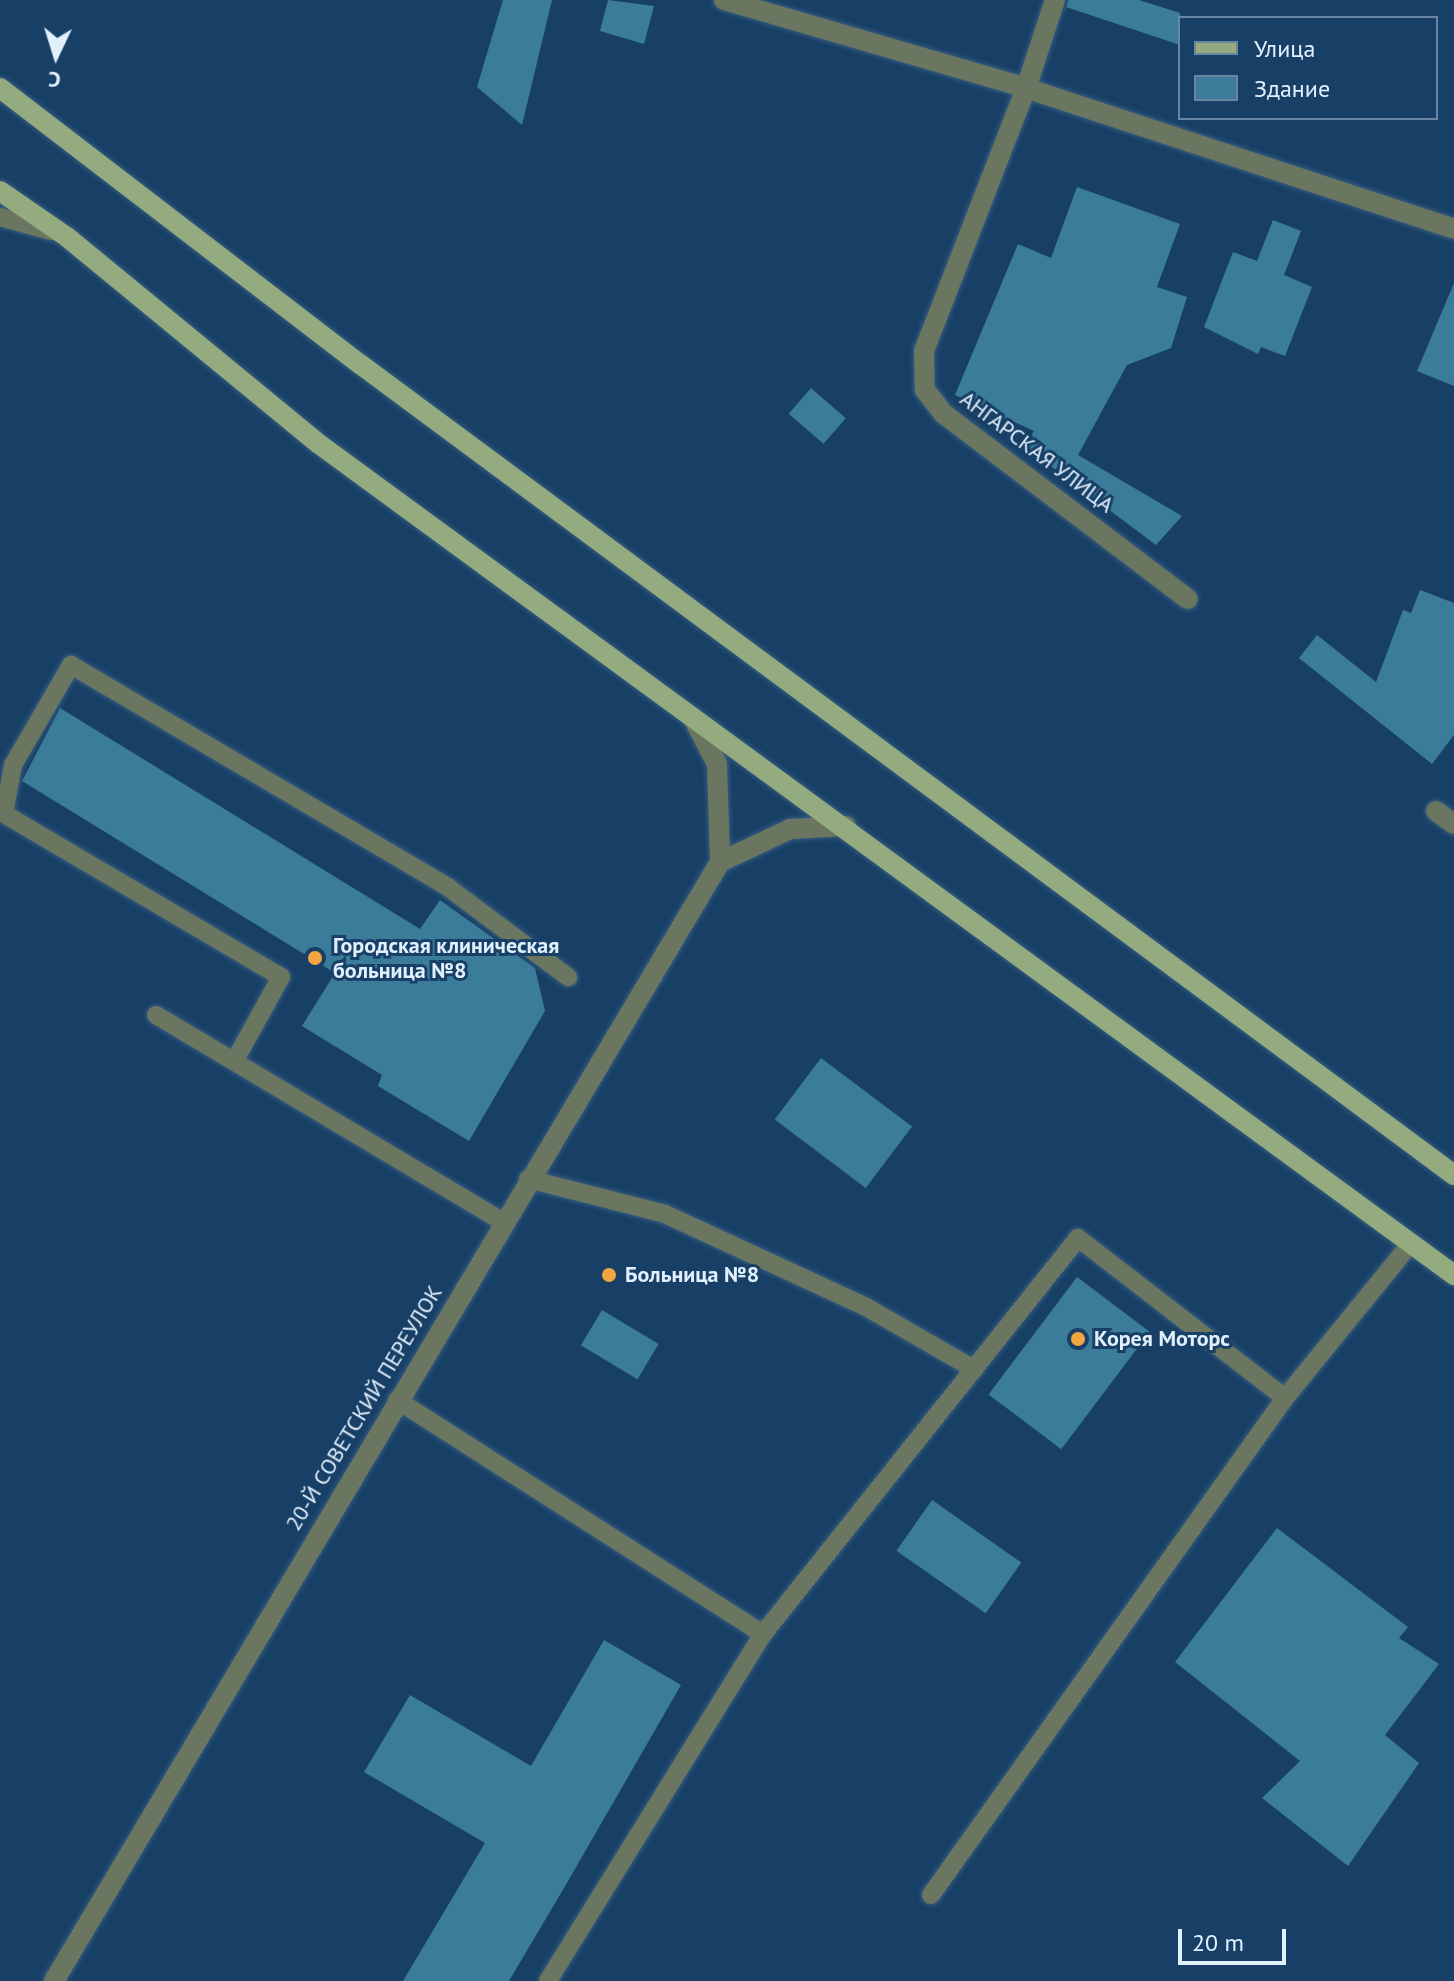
<!DOCTYPE html>
<meta charset="utf-8">
<style>
body{margin:0}
#map{position:relative;width:1454px;height:1981px;overflow:hidden;background:#184067;font-family:"PT Sans",sans-serif}
div>[style]{position:absolute}
.building>*{inset:0;background:#3b7c9a;transform-origin:0 0}
.roads{filter:drop-shadow(0 0 2px #385c7f) drop-shadow(0 0 2px #385c7f)}
.service>*{height:18px;margin:-9px;padding:0 9px;transform-origin:9px;border-radius:9px;background:#6a765f}
.minor>*{height:20px;margin:-10px;padding:0 10px;transform-origin:10px;border-radius:10px;background:#6a765f}
.primary>*{height:20px;margin:-10px;padding:0 10px;transform-origin:10px;border-radius:10px;background:#93ab7e}
.dots>*{width:22px;height:22px;translate:-50% -50%;box-sizing:border-box;border:4px solid #184067;border-radius:50%}
span{translate:-50% -50%;white-space:nowrap;text-align:center;line-height:1.15;-webkit-text-stroke:6px #184067;paint-order:stroke}
.street-label{font-size:22px;color:#e2f0fe}
.poi-label{font-size:22px;color:#e2f0fe;font-weight:700}
.left{translate:0 -50%;text-align:left}
.legend{position:absolute;left:1178px;top:16px;width:260px;height:104px;box-sizing:border-box;background:#184067;border:2px solid #6986a3;margin:0;padding:10px 14px;list-style:none;font-size:24px;color:#e2f0fe}
.legend li{display:flex;align-items:center;gap:16px;height:40px}
.legend b{width:40px;border:2px solid #6986a3}
.north{position:absolute;left:16px;top:16px;width:80px;height:80px;-webkit-text-stroke:6px #184067;paint-order:stroke;rotate:184deg;font-size:22px;font-weight:700;line-height:32px;text-align:center;color:#e2f0fe}
.north::after{content:'';display:block;margin:auto;width:28px;height:36px;background:#e2f0fe;clip-path:polygon(50% 0,100% 100%,50% 72%,0 100%)}
.scale{position:absolute;left:1178px;top:1929px;width:108px;height:36px;box-sizing:border-box;border:4px solid #e2f0fe;border-top:0;padding-left:10px;font-size:24px;line-height:28px;white-space:nowrap;color:#e2f0fe;-webkit-text-stroke:6px #184067;paint-order:stroke}
</style>
<div id="map">
<div class="building">
<i style="clip-path:polygon(503px 0,552px 0,522px 125px,477px 87px)"></i>
<i style="clip-path:polygon(608px 0,654px 6px,644px 44px,600px 31px)"></i>
<i style="clip-path:polygon(1068px 0,1139px 0,1180px 13px,1180px 45px,1066px 7px)"></i>
<i style="clip-path:polygon(1077px 187px,1180px 224px,1157px 287px,1187px 297px,1171px 348px,1127px 365px,1078px 455px,1182px 516px,1156px 545px,1024px 446px,1034px 431px,955px 395px,1018px 244px,1051px 258px)"></i>
<i style="clip-path:polygon(1273px 220px,1301px 231px,1284px 275px,1312px 287px,1285px 356px,1261px 347px,1258px 354px,1204px 327px,1233px 252px,1257px 261px)"></i>
<i style="clip-path:polygon(1454px 283px,1454px 386px,1417px 371px)"></i>
<i style="left:811px;top:388px;width:46px;height:34px;rotate:41deg"></i>
<i style="clip-path:polygon(1420px 590px,1454px 603px,1454px 735px,1432px 764px,1299px 658px,1317px 635px,1376px 682px,1403px 610px,1411px 613px)"></i>
<i style="clip-path:polygon(60px 708px,420px 929px,440px 900px,535px 968px,545px 1011px,469px 1141px,378px 1086px,382px 1075px,302px 1026px,335px 973px,22px 781px)"></i>
<i style="left:821px;top:1058px;width:114px;height:77px;rotate:37deg"></i>
<i style="left:1077px;top:1277px;width:91px;height:147px;rotate:37deg"></i>
<i style="left:602px;top:1310px;width:66px;height:41px;rotate:31deg"></i>
<i style="left:932px;top:1500px;width:109px;height:62px;rotate:35deg"></i>
<i style="clip-path:polygon(1277px 1528px,1408px 1627px,1399px 1638px,1439px 1664px,1385px 1735px,1419px 1763px,1348px 1866px,1262px 1798px,1300px 1761px,1175px 1662px)"></i>
<i style="clip-path:polygon(604px 1640px,681px 1685px,564px 1888px,509px 1981px,403px 1981px,485px 1843px,364px 1772px,410px 1695px,531px 1766px)"></i>
</div>
<div class="roads">
<div class="service">
<i style="left:0;top:217px;width:53px;rotate:15.4deg"></i>
<i style="left:156px;top:1015px;width:403px;rotate:30.8deg"></i>
<i style="left:235px;top:1060px;width:95px;rotate:-61deg"></i>
<i style="left:281px;top:977px;width:321px;rotate:-149.5deg"></i>
<i style="left:4px;top:814px;width:50px;rotate:-79.6deg"></i>
<i style="left:13px;top:765px;width:116px;rotate:-59.9deg"></i>
<i style="left:71px;top:665px;width:439px;rotate:30.5deg"></i>
<i style="left:449px;top:888px;width:149px;rotate:36.8deg"></i>
<i style="left:528px;top:1179px;width:141px;rotate:14.3deg"></i>
<i style="left:665px;top:1214px;width:221px;rotate:24.8deg"></i>
<i style="left:866px;top:1307px;width:125px;rotate:29.9deg"></i>
<i style="left:397px;top:1400px;width:434px;rotate:32.6deg"></i>
<i style="left:763px;top:1634px;width:408px;rotate:121.8deg"></i>
<i style="left:763px;top:1634px;width:506px;rotate:-51.5deg"></i>
<i style="left:1078px;top:1238px;width:262px;rotate:37.7deg"></i>
<i style="left:931px;top:1895px;width:610px;rotate:-54.54deg"></i>
<i style="left:1285px;top:1398px;width:200px;rotate:-50.9deg"></i>
</div>
<div class="minor">
<i style="left:724px;top:0;width:315px;rotate:16.2deg"></i>
<i style="left:1026px;top:88px;width:282px;rotate:111.2deg"></i>
<i style="left:924px;top:351px;width:39px;rotate:89deg"></i>
<i style="left:925px;top:390px;width:31px;rotate:52deg"></i>
<i style="left:944px;top:414px;width:306px;rotate:37.2deg"></i>
<i style="left:1055px;top:0;width:93px;rotate:108.2deg"></i>
<i style="left:1026px;top:88px;width:451px;rotate:18.2deg"></i>
<i style="left:693px;top:718px;width:52px;rotate:62.4deg"></i>
<i style="left:717px;top:764px;width:98px;rotate:88.2deg"></i>
<i style="left:1436px;top:811px;width:22px;rotate:36deg"></i>
<i style="left:54px;top:1981px;width:1302px;rotate:-59.24deg"></i>
<i style="left:720px;top:862px;width:77px;rotate:-25.2deg"></i>
<i style="left:790px;top:829px;width:56px;rotate:-3.1deg"></i>
</div>
<div class="primary">
<i style="left:0;top:88px;width:454px;rotate:37.5deg"></i>
<i style="left:360px;top:364px;width:1362px;rotate:36.55deg"></i>
<i style="left:0;top:191px;width:81px;rotate:34.5deg"></i>
<i style="left:67px;top:237px;width:326px;rotate:39.4deg"></i>
<i style="left:319px;top:444px;width:1407px;rotate:36.21deg"></i>
</div>
</div>
<div class="dots">
<i style="left:315px;top:958px;background:#f1a640"></i>
<i style="left:609px;top:1275px;background:#f1a640"></i>
<i style="left:1078px;top:1339px;background:#f1a640"></i>
</div>
<div class="street-label">
<span style="left:1037px;top:452px;rotate:37deg">АНГАРСКАЯ УЛИЦА</span>
<span style="left:364px;top:1408px;rotate:-59deg">20-Й СОВЕТСКИЙ ПЕРЕУЛОК</span>
</div>
<div class="poi-label">
<span class="left" style="left:333px;top:958px">Городская клиническая<br>больница №8</span>
<span class="left" style="left:625px;top:1275px">Больница №8</span>
<span class="left" style="left:1094px;top:1339px">Корея Моторс</span>
</div>
<ul class="legend">
<li><b style="height:10px;background:#93ab7e"></b>Улица</li>
<li><b style="height:22px;background:#3b7c9a"></b>Здание</li>
</ul>
<div class="north">С</div>
<div class="scale">20 m</div>
</div>
